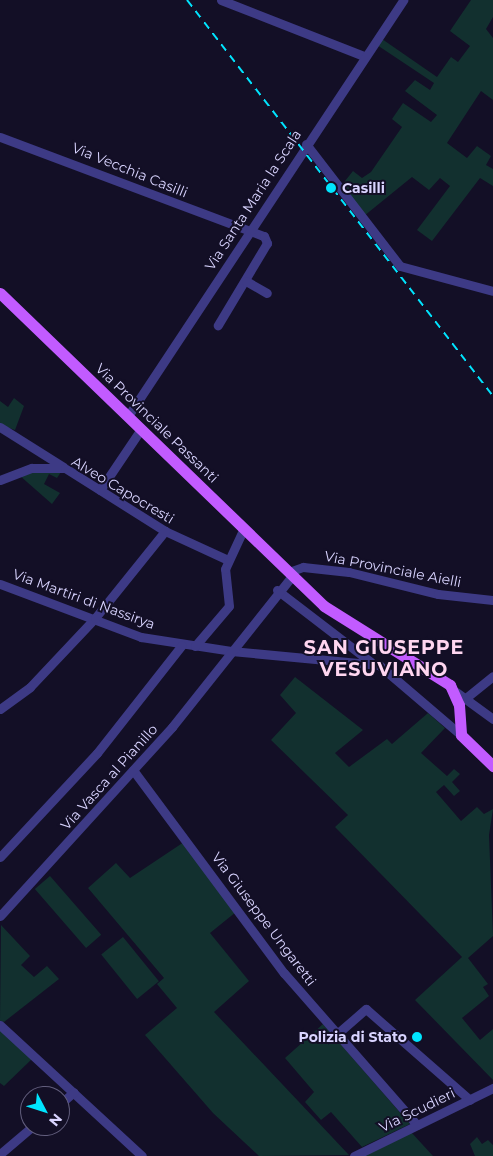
<!DOCTYPE html>
<style>
body{margin:0}
#map{position:relative;width:493px;height:1156px;overflow:hidden;background:#130f26;font-family:Montserrat,sans-serif}
div>[style]{position:absolute}
.green>*{inset:0;background:#12302f;transform-origin:0 0}
.minor>*{height:9px;margin:-4.5px;padding:0 4.5px;transform-origin:4.5px;border-radius:4.5px;background:#3d3a85}
.major>*{height:11px;margin:-5.5px;padding:0 5.5px;transform-origin:5.5px;border-radius:5.5px;background:#c25bff}
.rail>*{height:2px;margin-top:-1px;transform-origin:0;background:repeating-linear-gradient(90deg,#00e5ff 0 8px,transparent 0 14px)}
.dots>*{width:14px;height:14px;translate:-50% -50%;box-sizing:border-box;border:2px solid #130f26;border-radius:50%}
span{translate:-50% -50%;white-space:nowrap;text-align:center;line-height:1.15;-webkit-text-stroke:4px #130f26;paint-order:stroke}
.street-label{font-size:14px;color:#d9d4ff}
.poi-label{font-size:14px;color:#d9d4ff;font-weight:700}
.left{translate:0 -50%;text-align:left}
.right{translate:-100% -50%;text-align:right}
.district-label{font-size:19px;color:#ffd6f0;font-weight:700;letter-spacing:1px}
.north{position:absolute;left:20px;top:1086px;width:50px;height:50px;box-sizing:border-box;background:#130f26;border:1px solid #625e7d;border-radius:50%;rotate:130deg;font-size:14px;font-weight:700;line-height:20px;text-align:center;color:#d9d4ff}
.north::after{content:'';display:block;margin:auto;width:18px;height:22px;background:#00e5ff;clip-path:polygon(50% 0,100% 100%,50% 72%,0 100%)}
</style>
<div id="map">
<div class="green">
<i style="clip-path:polygon(471px 0,493px 0,493px 17px,486px 29px,493px 38px,493px 100px,481px 91px,447px 143px,467px 158px,477px 146px,491px 156px,486px 165px,493px 169px,493px 186px,480px 178px,432px 241px,417px 230px,450px 186px,440px 178px,429px 190px,412px 177px,364px 216px,341px 186px,353px 171px,362px 178px,371px 172px,402px 127px,392px 119px,403px 103px,431px 122px,437px 115px,405px 91px,415px 80px,430px 90px,434px 83px,377px 45px,382px 39px,437px 77px,451px 57px,458px 62px,470px 46px,450px 31px)"></i>
<i style="clip-path:polygon(14px 398px,24px 406px,15px 430px,0 425px,0 401px,8px 407px)"></i>
<i style="clip-path:polygon(34px 471px,61px 472px,57px 478px,49px 474px,44px 484px,60px 493px,52px 504px,19px 475px)"></i>
<i style="clip-path:polygon(295px 677px,363px 730px,335px 753px,349px 767px,387px 739px,392px 744px,428px 713px,445px 728px,421px 753px,447px 776px,454px 769px,460px 774px,452px 782px,460px 791px,454px 796px,444px 785px,436px 792px,461px 821px,477px 807px,484px 814px,493px 809px,489px 835px,493px 936px,468px 958px,488px 984px,483px 987px,489px 996px,462px 1018px,480px 1040px,493px 1029px,493px 1080px,415px 1000px,462px 957px,335px 827px,348px 815px,271px 740px,296px 713px,280px 695px)"></i>
<i style="clip-path:polygon(184px 842px,236px 912px,210px 933px,249px 981px,214px 1012px,349px 1155px,259px 1156px,213px 1113px,145px 1035px,177px 1008px,157px 984px,164px 978px,88px 888px,116px 863px,130px 878px)"></i>
<i style="left:50px;top:876px;width:78px;height:20px;rotate:49deg"></i>
<i style="clip-path:polygon(1px 925px,30px 956px,21px 965px,34px 977px,47px 966px,59px 979px,4px 1022px,0 1021px)"></i>
<i style="left:123px;top:937px;width:57px;height:28px;rotate:51deg"></i>
<i style="clip-path:polygon(323px 1024px,410px 1124px,362px 1147px,331px 1112px,321px 1120px,305px 1102px,314px 1092px,285px 1058px)"></i>
<i style="clip-path:polygon(0 1028px,33px 1058px,4px 1086px,0 1083px)"></i>
<i style="clip-path:polygon(411px 1132px,433px 1156px,363px 1156px)"></i>
<i style="clip-path:polygon(477px 1137px,482px 1144px,488px 1140px,493px 1145px,493px 1156px,475px 1156px,470px 1144px)"></i>
</div>
<div class="minor">
<i style="left:221px;top:0;width:154px;rotate:21.4deg"></i>
<i style="left:0;top:137px;width:282px;rotate:20.6deg"></i>
<i style="left:264px;top:236px;width:8px;rotate:67deg"></i>
<i style="left:267px;top:243px;width:96px;rotate:120.9deg"></i>
<i style="left:306px;top:144px;width:154px;rotate:52.4deg"></i>
<i style="left:400px;top:266px;width:96px;rotate:15deg"></i>
<i style="left:246px;top:281px;width:24px;rotate:30deg"></i>
<i style="left:128px;top:416px;width:499px;rotate:-56.5deg"></i>
<i style="left:0;top:427px;width:77px;rotate:32.2deg"></i>
<i style="left:0;top:480px;width:34px;rotate:-21deg"></i>
<i style="left:32px;top:468px;width:33px"></i>
<i style="left:65px;top:468px;width:118px;rotate:32.2deg"></i>
<i style="left:165px;top:531px;width:69px;rotate:24.7deg"></i>
<i style="left:100px;top:490px;width:73px;rotate:-56.1deg"></i>
<i style="left:289px;top:572px;width:15px;rotate:-20deg"></i>
<i style="left:303px;top:567px;width:46px;rotate:6.2deg"></i>
<i style="left:349px;top:572px;width:92px;rotate:13.9deg"></i>
<i style="left:438px;top:594px;width:55px;rotate:6.2deg"></i>
<i style="left:0;top:584px;width:151px;rotate:20.6deg"></i>
<i style="left:141px;top:637px;width:91px;rotate:8.8deg"></i>
<i style="left:231px;top:651px;width:149px;rotate:5.4deg"></i>
<i style="left:379px;top:665px;width:108px;rotate:40.5deg"></i>
<i style="left:277px;top:590px;width:118px;rotate:37.5deg"></i>
<i style="left:195px;top:646px;width:52px;rotate:-49.6deg"></i>
<i style="left:229px;top:606px;width:37px;rotate:-96deg"></i>
<i style="left:225px;top:569px;width:45px;rotate:-65.1deg"></i>
<i style="left:456px;top:692px;width:46px;rotate:36.1deg"></i>
<i style="left:467px;top:697px;width:33px;rotate:-39deg"></i>
<i style="left:0;top:709px;width:37px;rotate:-36deg"></i>
<i style="left:30px;top:687px;width:95px;rotate:-46.7deg"></i>
<i style="left:95px;top:618px;width:112px;rotate:-51.2deg"></i>
<i style="left:133px;top:770px;width:253px;rotate:53.4deg"></i>
<i style="left:284px;top:973px;width:202px;rotate:48.8deg"></i>
<i style="left:0;top:857px;width:142px;rotate:-47deg"></i>
<i style="left:97px;top:753px;width:137px;rotate:-51.8deg"></i>
<i style="left:0;top:916px;width:256px;rotate:-47.7deg"></i>
<i style="left:172px;top:727px;width:194px;rotate:-51.5deg"></i>
<i style="left:0;top:1025px;width:193px;rotate:42.7deg"></i>
<i style="left:338px;top:1033px;width:37px;rotate:-41deg"></i>
<i style="left:366px;top:1009px;width:138px;rotate:41.2deg"></i>
<i style="left:60px;top:1104px;width:18px;rotate:-41deg"></i>
<i style="left:0;top:1154px;width:43px;rotate:-40.3deg"></i>
<i style="left:354px;top:1156px;width:155px;rotate:-26.1deg"></i>
</div>
<div class="major">
<i style="left:0;top:293px;width:450px;rotate:44deg"></i>
<i style="left:324px;top:606px;width:149px;rotate:32.1deg"></i>
<i style="left:450px;top:685px;width:22px;rotate:66deg"></i>
<i style="left:459px;top:705px;width:30px;rotate:86deg"></i>
<i style="left:461px;top:735px;width:45px;rotate:44.1deg"></i>
</div>
<div class="rail">
<i style="left:187px;top:0;width:500px;rotate:52.31deg"></i>
</div>
<div class="dots">
<i style="left:331px;top:188px;background:#00e5ff"></i>
<i style="left:417px;top:1037px;background:#00e5ff"></i>
</div>
<div class="street-label">
<span style="left:130px;top:170px;rotate:22deg">Via Vecchia Casilli</span>
<span style="left:253px;top:200px;rotate:-57deg">Via Santa Maria la Scala</span>
<span style="left:157px;top:423px;rotate:44deg">Via Provinciale Passanti</span>
<span style="left:123px;top:490px;rotate:31deg">Alveo Capocresti</span>
<span style="left:393px;top:569px;rotate:11deg">Via Provinciale Aielli</span>
<span style="left:84px;top:599px;rotate:20deg">Via Martiri di Nassirya</span>
<span style="left:109px;top:777px;rotate:-48deg">Via Vasca al Pianillo</span>
<span style="left:264px;top:919px;rotate:53deg">Via Giuseppe Ungaretti</span>
<span style="left:417px;top:1110px;rotate:-26deg">Via Scudieri</span>
</div>
<div class="poi-label">
<span class="left" style="left:342px;top:188px">Casilli</span>
<span class="right" style="left:407px;top:1037px">Polizia di Stato</span>
</div>
<div class="district-label">
<span style="left:384px;top:659px">SAN GIUSEPPE<br>VESUVIANO</span>
</div>
<div class="north">N</div>
</div>
